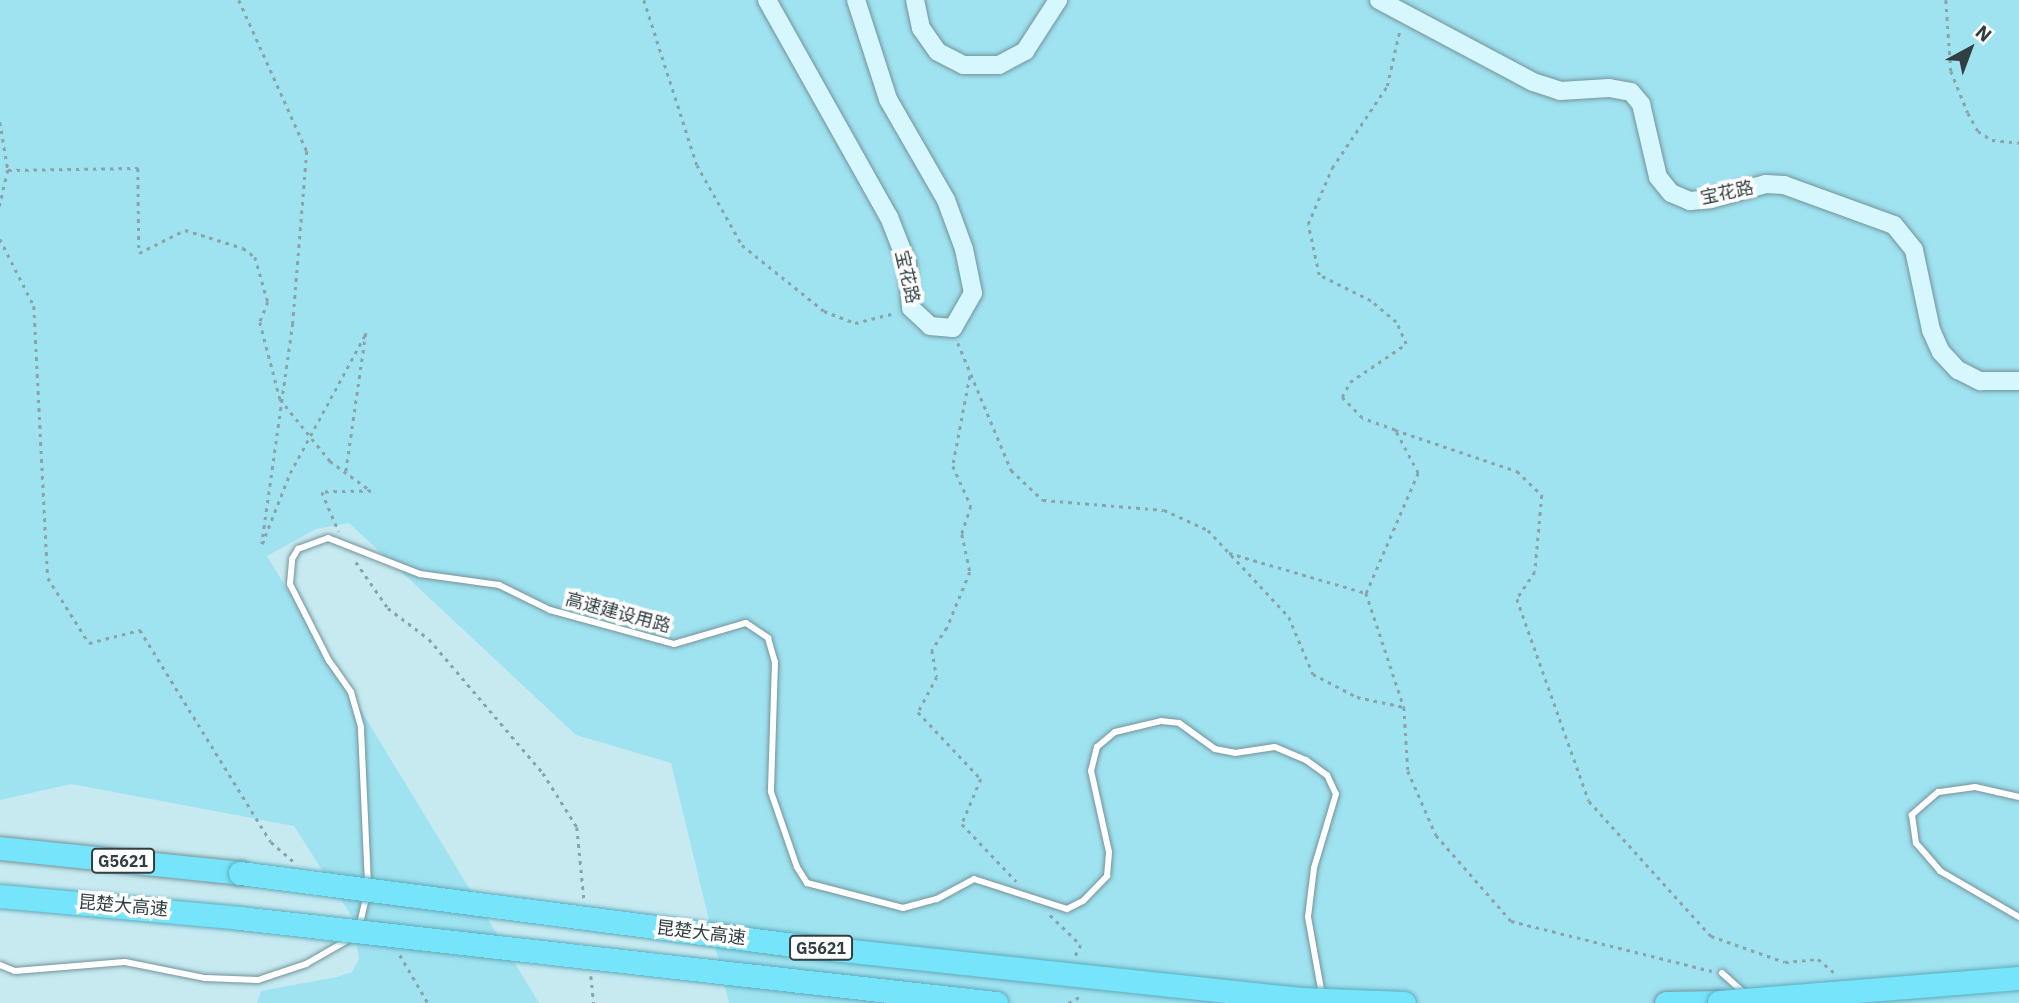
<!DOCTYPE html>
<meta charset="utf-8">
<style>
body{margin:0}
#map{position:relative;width:2019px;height:1003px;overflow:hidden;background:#c7eaf1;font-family:"IBM Plex Sans","Noto Sans SC",sans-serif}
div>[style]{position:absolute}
.green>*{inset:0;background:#9fe2f0}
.path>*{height:2.5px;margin-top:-1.25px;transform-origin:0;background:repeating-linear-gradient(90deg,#89a3a9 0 3.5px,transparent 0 8.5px)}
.roads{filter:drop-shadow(0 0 2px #73939a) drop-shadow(0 0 2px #73939a)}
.lane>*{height:6px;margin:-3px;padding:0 3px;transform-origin:3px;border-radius:3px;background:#fff}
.secondary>*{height:18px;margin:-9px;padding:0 9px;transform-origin:9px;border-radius:9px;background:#d6f7fe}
.highway>*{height:23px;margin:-11.5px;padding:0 11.5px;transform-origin:11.5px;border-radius:11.5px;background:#76e4fb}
.bridges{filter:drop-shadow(0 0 2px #5eaaba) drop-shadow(0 0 2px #5eaaba)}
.highway-bridge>*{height:23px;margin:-11.5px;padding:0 11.5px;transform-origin:11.5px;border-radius:11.5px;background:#76e4fb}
span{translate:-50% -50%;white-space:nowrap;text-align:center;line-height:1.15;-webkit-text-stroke:7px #fff;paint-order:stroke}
.shield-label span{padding:2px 5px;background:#fff;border:2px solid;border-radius:5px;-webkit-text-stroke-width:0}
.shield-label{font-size:16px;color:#313f42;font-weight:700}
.street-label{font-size:18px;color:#313f42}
.north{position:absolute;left:1935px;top:14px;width:70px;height:70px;-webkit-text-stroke:5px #fff;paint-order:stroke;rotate:41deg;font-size:19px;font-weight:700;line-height:28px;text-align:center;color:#313f42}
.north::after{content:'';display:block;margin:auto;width:24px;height:32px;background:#313f42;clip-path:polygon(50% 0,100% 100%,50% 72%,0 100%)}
</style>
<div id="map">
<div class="green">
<i style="clip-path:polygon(0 0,2019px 0,2019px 1003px,729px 1003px,671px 763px,576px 735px,349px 523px,316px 529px,267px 556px,539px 1003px,257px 1003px,261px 991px,337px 977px,352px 972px,359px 959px,352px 917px,294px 826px,71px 784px,0 800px)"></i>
</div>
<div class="path">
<i style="left:239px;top:0;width:166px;rotate:65.8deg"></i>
<i style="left:307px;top:151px;width:173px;rotate:94.7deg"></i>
<i style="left:293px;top:323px;width:223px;rotate:98deg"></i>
<i style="left:262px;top:544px;width:76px;rotate:-68.5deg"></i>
<i style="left:290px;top:473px;width:159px;rotate:-61.5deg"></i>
<i style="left:366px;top:333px;width:140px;rotate:98.2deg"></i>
<i style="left:644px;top:0;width:173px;rotate:72.2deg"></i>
<i style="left:697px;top:165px;width:92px;rotate:60.6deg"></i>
<i style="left:742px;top:245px;width:105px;rotate:38.8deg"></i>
<i style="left:824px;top:311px;width:33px;rotate:21deg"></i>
<i style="left:855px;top:323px;width:41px;rotate:-14deg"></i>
<i style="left:1946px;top:0;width:71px;rotate:86deg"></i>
<i style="left:1951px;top:71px;width:45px;rotate:68deg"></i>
<i style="left:1968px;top:113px;width:21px;rotate:61deg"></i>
<i style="left:1978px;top:131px;width:17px;rotate:33deg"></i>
<i style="left:1992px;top:140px;width:27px;rotate:6deg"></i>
<i style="left:0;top:122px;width:49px;rotate:80.5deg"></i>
<i style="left:8px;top:170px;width:37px;rotate:103deg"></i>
<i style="left:8px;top:170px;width:130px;rotate:-0.9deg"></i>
<i style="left:138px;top:168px;width:85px;rotate:89.3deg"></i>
<i style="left:139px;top:253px;width:51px;rotate:-26.6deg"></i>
<i style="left:185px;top:230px;width:61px;rotate:17.2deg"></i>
<i style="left:243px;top:248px;width:15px;rotate:37deg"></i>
<i style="left:255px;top:257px;width:47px;rotate:73.9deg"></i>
<i style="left:268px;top:302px;width:22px;rotate:112deg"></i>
<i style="left:260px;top:322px;width:80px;rotate:75.4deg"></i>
<i style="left:280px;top:399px;width:80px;rotate:51.1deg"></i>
<i style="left:330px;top:461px;width:51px;rotate:36.2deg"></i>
<i style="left:371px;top:491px;width:49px;rotate:178.8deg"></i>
<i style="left:322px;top:492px;width:43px;rotate:67deg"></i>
<i style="left:0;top:239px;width:75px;rotate:63.1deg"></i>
<i style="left:34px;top:306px;width:272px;rotate:87.1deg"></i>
<i style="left:48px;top:578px;width:77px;rotate:57.8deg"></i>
<i style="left:89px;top:643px;width:53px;rotate:-14.3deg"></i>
<i style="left:140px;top:630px;width:249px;rotate:58.3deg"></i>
<i style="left:271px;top:842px;width:29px;rotate:41deg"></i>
<i style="left:958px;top:343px;width:138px;rotate:67.3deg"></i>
<i style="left:1011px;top:470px;width:44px;rotate:43.2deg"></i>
<i style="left:1043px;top:500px;width:121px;rotate:4.7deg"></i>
<i style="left:1164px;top:510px;width:48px;rotate:24.4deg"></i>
<i style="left:1208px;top:530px;width:119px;rotate:47deg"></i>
<i style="left:1289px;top:617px;width:62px;rotate:67.2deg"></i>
<i style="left:1313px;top:674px;width:50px;rotate:27.6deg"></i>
<i style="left:1357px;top:697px;width:48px;rotate:12deg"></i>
<i style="left:1404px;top:707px;width:64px;rotate:86.4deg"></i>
<i style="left:1408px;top:771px;width:70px;rotate:66.4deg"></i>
<i style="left:1436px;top:835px;width:114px;rotate:48.9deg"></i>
<i style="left:1511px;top:921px;width:207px;rotate:14deg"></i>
<i style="left:970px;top:376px;width:92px;rotate:100.7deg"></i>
<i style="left:953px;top:466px;width:44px;rotate:65.8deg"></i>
<i style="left:971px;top:506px;width:29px;rotate:108deg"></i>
<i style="left:962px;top:534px;width:39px;rotate:78deg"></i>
<i style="left:970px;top:572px;width:61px;rotate:112.3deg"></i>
<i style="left:947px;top:628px;width:27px;rotate:124deg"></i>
<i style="left:932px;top:650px;width:27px;rotate:80deg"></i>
<i style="left:937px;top:677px;width:40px;rotate:118deg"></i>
<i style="left:918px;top:712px;width:92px;rotate:46.8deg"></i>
<i style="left:981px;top:779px;width:49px;rotate:112.9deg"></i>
<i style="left:962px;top:824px;width:79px;rotate:46.5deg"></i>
<i style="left:1395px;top:430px;width:129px;rotate:18.6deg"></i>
<i style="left:1517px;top:471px;width:35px;rotate:44deg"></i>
<i style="left:1542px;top:495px;width:77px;rotate:95.2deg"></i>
<i style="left:1535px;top:572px;width:32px;rotate:124deg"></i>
<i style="left:1517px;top:599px;width:214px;rotate:70.4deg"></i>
<i style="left:1589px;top:801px;width:182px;rotate:47.9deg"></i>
<i style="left:1711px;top:936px;width:78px;rotate:19.4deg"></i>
<i style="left:1785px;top:962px;width:33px;rotate:-5deg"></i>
<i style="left:1818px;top:959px;width:23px;rotate:40deg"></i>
<i style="left:1229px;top:553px;width:143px;rotate:16.3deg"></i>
<i style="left:1366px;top:593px;width:120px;rotate:71.6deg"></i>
<i style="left:356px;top:562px;width:56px;rotate:55.2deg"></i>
<i style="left:388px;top:608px;width:51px;rotate:37.1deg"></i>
<i style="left:429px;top:639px;width:176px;rotate:49.6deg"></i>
<i style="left:543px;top:773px;width:64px;rotate:57.8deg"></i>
<i style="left:577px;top:827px;width:72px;rotate:84.4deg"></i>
<i style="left:1366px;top:593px;width:131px;rotate:-66.6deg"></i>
<i style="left:1418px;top:473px;width:49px;rotate:-118.1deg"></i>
<i style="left:1395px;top:430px;width:35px;rotate:-160deg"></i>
<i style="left:1362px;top:418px;width:29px;rotate:-134deg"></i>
<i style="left:1342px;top:397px;width:17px;rotate:-62deg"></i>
<i style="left:1350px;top:382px;width:68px;rotate:-34.2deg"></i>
<i style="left:1406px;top:344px;width:24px;rotate:-114deg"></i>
<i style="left:1396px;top:322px;width:33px;rotate:-140deg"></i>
<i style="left:1371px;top:301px;width:58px;rotate:-153.4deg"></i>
<i style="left:1319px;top:275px;width:52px;rotate:-102.2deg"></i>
<i style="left:1308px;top:224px;width:61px;rotate:-66.8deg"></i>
<i style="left:1332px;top:168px;width:99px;rotate:-56.1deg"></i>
<i style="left:1387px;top:86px;width:58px;rotate:-77.2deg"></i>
<i style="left:1050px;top:915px;width:43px;rotate:44.1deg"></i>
<i style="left:1081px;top:945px;width:13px;rotate:117deg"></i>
<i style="left:400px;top:955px;width:56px;rotate:59.7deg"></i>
<i style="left:591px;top:976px;width:27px;rotate:84deg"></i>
<i style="left:1068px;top:1003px;width:17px;rotate:-28deg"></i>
</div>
<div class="roads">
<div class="lane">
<i style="left:2019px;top:797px;width:45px;rotate:-167.2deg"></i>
<i style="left:1975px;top:787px;width:37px;rotate:172deg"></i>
<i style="left:1938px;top:792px;width:35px;rotate:139deg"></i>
<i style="left:1912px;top:815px;width:28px;rotate:82deg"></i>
<i style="left:1916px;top:843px;width:37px;rotate:49deg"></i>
<i style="left:1940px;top:871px;width:91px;rotate:30.2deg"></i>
<i style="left:368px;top:884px;width:157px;rotate:-92.6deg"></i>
<i style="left:361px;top:727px;width:36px;rotate:-106deg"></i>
<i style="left:351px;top:692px;width:38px;rotate:-125deg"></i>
<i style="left:329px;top:661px;width:86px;rotate:-116.9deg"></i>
<i style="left:290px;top:584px;width:25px;rotate:-85deg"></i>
<i style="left:292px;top:559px;width:12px;rotate:-59deg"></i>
<i style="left:298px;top:549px;width:32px;rotate:-20deg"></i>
<i style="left:328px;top:538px;width:99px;rotate:21.4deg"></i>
<i style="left:420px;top:574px;width:80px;rotate:7.9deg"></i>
<i style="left:499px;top:585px;width:57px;rotate:26.1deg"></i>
<i style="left:550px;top:610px;width:129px;rotate:15.3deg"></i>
<i style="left:674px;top:644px;width:75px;rotate:-16.3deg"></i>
<i style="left:746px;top:623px;width:27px;rotate:34deg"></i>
<i style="left:768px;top:638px;width:25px;rotate:74deg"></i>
<i style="left:775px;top:662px;width:130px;rotate:91.8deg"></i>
<i style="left:771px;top:792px;width:79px;rotate:70.9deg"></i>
<i style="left:797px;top:867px;width:19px;rotate:58deg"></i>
<i style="left:807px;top:883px;width:99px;rotate:14.6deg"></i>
<i style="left:903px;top:908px;width:35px;rotate:-15deg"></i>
<i style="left:937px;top:899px;width:42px;rotate:-28.4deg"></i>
<i style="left:974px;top:879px;width:98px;rotate:17.9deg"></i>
<i style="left:1067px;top:909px;width:18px;rotate:-27deg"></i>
<i style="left:1083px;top:901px;width:35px;rotate:-46deg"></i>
<i style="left:1107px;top:876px;width:24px;rotate:-85deg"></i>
<i style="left:1109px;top:852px;width:83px;rotate:-102.5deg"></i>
<i style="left:1091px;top:771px;width:25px;rotate:-76deg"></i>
<i style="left:1097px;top:747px;width:23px;rotate:-40deg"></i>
<i style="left:1115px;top:732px;width:47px;rotate:-13.4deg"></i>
<i style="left:1161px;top:721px;width:18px;rotate:6deg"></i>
<i style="left:1179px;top:723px;width:44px;rotate:35.8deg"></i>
<i style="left:1215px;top:749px;width:20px;rotate:11deg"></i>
<i style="left:1235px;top:753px;width:40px;rotate:-8.5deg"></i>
<i style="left:1275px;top:747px;width:34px;rotate:23deg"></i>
<i style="left:1306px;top:760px;width:26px;rotate:36deg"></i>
<i style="left:1327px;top:775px;width:21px;rotate:65deg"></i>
<i style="left:1336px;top:794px;width:77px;rotate:106.6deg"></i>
<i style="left:1314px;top:868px;width:49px;rotate:97deg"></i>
<i style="left:1308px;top:917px;width:79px;rotate:79.8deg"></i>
<i style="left:359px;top:928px;width:35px;rotate:-77deg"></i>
<i style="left:0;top:965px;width:16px;rotate:22deg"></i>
<i style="left:15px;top:971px;width:110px;rotate:-4.7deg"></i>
<i style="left:125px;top:962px;width:82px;rotate:11.3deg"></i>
<i style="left:205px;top:978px;width:53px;rotate:2.2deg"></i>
<i style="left:258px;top:980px;width:51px;rotate:-18.4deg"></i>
<i style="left:306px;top:964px;width:54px;rotate:-29.9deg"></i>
<i style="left:1722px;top:973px;width:30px;rotate:42deg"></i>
</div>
<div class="secondary">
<i style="left:767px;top:0;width:249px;rotate:60.7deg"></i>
<i style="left:889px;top:217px;width:49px;rotate:68.6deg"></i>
<i style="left:907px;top:263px;width:45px;rotate:84.9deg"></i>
<i style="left:911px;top:308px;width:26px;rotate:43deg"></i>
<i style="left:930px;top:326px;width:23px;rotate:5deg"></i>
<i style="left:953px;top:328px;width:40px;rotate:-60.3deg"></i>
<i style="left:973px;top:293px;width:45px;rotate:-101.6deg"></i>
<i style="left:964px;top:249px;width:52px;rotate:-110.2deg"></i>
<i style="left:946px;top:200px;width:116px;rotate:-119.9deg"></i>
<i style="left:888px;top:99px;width:104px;rotate:-107.9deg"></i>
<i style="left:915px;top:0;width:29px;rotate:78deg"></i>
<i style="left:921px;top:28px;width:29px;rotate:55deg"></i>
<i style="left:938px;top:52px;width:28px;rotate:27deg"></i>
<i style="left:963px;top:65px;width:36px"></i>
<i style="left:999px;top:65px;width:30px;rotate:-28deg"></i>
<i style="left:1025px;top:51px;width:61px;rotate:-57.1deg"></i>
<i style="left:1379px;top:0;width:174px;rotate:28deg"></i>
<i style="left:1533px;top:82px;width:28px;rotate:18deg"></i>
<i style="left:1560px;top:91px;width:49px;rotate:-3.5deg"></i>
<i style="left:1609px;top:88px;width:22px;rotate:10deg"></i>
<i style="left:1631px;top:92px;width:16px;rotate:50deg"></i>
<i style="left:1641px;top:104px;width:75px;rotate:76.9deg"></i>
<i style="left:1658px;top:177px;width:21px;rotate:51deg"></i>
<i style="left:1671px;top:193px;width:21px;rotate:23deg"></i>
<i style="left:1690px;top:201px;width:21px;rotate:-5deg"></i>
<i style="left:1711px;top:199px;width:57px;rotate:-15.3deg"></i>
<i style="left:1766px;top:184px;width:18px;rotate:3deg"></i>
<i style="left:1784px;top:185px;width:117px;rotate:20deg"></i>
<i style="left:1894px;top:225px;width:32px;rotate:51deg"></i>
<i style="left:1914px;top:250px;width:82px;rotate:78deg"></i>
<i style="left:1931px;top:330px;width:24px;rotate:66deg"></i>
<i style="left:1941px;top:352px;width:25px;rotate:47deg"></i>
<i style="left:1958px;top:370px;width:25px;rotate:27deg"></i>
<i style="left:1980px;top:381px;width:39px"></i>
</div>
<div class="highway">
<i style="left:0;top:848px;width:241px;rotate:5.9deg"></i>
<i style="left:1666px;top:1003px;width:53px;rotate:-1.1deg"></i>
</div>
</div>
<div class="bridges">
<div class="highway-bridge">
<i style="left:240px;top:873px;width:551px;rotate:7.41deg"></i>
<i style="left:786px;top:944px;width:518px;rotate:6.1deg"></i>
<i style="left:1301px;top:999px;width:103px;rotate:2.2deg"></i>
<i style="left:0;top:896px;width:241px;rotate:5.2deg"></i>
<i style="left:240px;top:918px;width:761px;rotate:6.42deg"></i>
<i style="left:1719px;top:1002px;width:301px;rotate:-4.6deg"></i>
</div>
</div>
<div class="shield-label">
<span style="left:123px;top:861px">G5621</span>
<span style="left:821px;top:948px">G5621</span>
</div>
<div class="street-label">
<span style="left:1727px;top:193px;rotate:-12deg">宝花路</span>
<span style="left:907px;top:277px;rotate:77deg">宝花路</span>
<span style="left:618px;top:613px;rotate:15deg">高速建设用路</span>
<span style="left:123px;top:906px;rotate:5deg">昆楚大高速</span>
<span style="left:701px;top:933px;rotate:7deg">昆楚大高速</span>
</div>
<div class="north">N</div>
</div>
